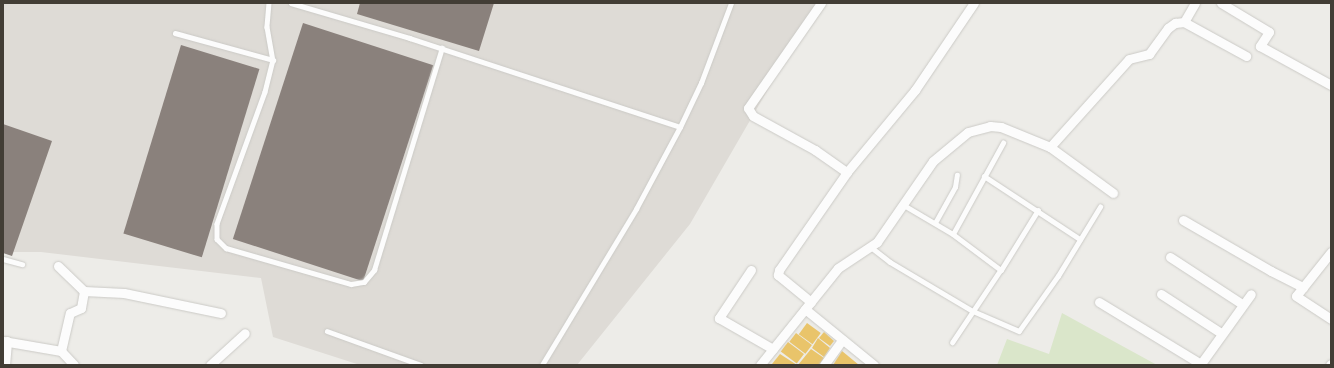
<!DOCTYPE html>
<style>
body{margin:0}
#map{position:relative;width:1334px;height:368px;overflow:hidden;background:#edece8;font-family:"Varela Round",sans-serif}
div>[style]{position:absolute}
.industrial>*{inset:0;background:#dedbd6}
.green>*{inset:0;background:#dae6ca}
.homes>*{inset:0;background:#e9c46a;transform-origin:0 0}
.industry>*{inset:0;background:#8a817c;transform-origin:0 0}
.roads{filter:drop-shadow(0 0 1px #cbcac6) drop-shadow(0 0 1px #cbcac6)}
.lane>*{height:4.5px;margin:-2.25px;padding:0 2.25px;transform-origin:2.25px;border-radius:2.25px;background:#fcfcfc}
.street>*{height:9px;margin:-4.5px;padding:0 4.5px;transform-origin:4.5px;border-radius:4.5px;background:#fcfcfc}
span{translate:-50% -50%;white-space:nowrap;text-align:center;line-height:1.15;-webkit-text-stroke:4px #fff;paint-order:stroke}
.frame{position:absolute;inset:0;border:4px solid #423d35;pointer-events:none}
</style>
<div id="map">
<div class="industrial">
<i style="clip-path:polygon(3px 3px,818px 3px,690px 224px,577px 365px,360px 365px,273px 337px,261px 278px,41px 252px,3px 252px)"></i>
</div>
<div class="green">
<i style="clip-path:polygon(1062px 313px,1157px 365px,997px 365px,1007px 339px,1049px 354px)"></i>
</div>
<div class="homes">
<i style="left:807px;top:323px;width:17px;height:14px;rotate:36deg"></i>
<i style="clip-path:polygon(824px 332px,834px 341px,830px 346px,819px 338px)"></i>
<i style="left:796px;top:333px;width:20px;height:11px;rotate:37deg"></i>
<i style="clip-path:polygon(818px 338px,830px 348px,824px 357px,812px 348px)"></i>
<i style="left:788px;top:342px;width:20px;height:12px;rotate:37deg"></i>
<i style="clip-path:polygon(811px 349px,824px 358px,819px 365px,798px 365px)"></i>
<i style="clip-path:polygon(842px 351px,859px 365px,833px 365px)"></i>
<i style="clip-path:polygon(780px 354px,797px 365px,772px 364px)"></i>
</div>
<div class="industry">
<i style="clip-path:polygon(360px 3px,494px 3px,479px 51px,357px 14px)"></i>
<i style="left:303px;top:23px;width:137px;height:227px;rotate:18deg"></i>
<i style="left:181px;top:45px;width:82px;height:197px;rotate:17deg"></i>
<i style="clip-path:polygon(3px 124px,52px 141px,12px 256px,3px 253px)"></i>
</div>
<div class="roads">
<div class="lane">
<i style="left:269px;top:3px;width:24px;rotate:95deg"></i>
<i style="left:267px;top:27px;width:34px;rotate:80deg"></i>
<i style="left:273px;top:60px;width:33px;rotate:104deg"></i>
<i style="left:265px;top:92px;width:140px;rotate:110deg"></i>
<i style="left:217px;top:224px;width:15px;rotate:90deg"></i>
<i style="left:217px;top:239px;width:13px;rotate:45deg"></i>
<i style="left:226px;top:248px;width:130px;rotate:16.1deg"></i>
<i style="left:351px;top:284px;width:13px;rotate:-9deg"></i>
<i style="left:364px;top:282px;width:16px;rotate:-50deg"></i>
<i style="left:374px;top:270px;width:232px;rotate:-73deg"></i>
<i style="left:291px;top:3px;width:124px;rotate:16.4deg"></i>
<i style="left:410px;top:38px;width:284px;rotate:18.2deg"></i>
<i style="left:175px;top:33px;width:102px;rotate:15.4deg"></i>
<i style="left:984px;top:176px;width:115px;rotate:33.3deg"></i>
<i style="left:902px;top:204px;width:59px;rotate:30.5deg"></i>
<i style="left:953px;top:234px;width:60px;rotate:36.9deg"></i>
<i style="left:1001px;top:270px;width:87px;rotate:123.7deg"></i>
<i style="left:935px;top:223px;width:41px;rotate:-60.9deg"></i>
<i style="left:955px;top:187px;width:12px;rotate:-81deg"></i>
<i style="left:953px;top:234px;width:104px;rotate:-61.2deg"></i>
<i style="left:871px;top:247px;width:24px;rotate:38deg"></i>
<i style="left:890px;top:262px;width:96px;rotate:30.6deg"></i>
<i style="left:973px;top:311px;width:50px;rotate:23.5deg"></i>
<i style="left:1019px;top:331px;width:67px;rotate:-54.7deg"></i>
<i style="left:1058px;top:276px;width:81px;rotate:-58.7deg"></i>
<i style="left:3px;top:259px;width:20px;rotate:15deg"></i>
<i style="left:1001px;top:270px;width:70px;rotate:-58.3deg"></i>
<i style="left:327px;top:331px;width:100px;rotate:19.9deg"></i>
<i style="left:542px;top:365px;width:182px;rotate:-58.9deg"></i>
<i style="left:636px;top:209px;width:93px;rotate:-61.8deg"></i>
<i style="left:680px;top:127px;width:49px;rotate:-64.5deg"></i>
<i style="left:701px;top:83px;width:85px;rotate:-69.4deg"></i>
</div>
<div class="street">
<i style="left:821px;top:3px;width:128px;rotate:124.8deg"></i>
<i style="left:748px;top:108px;width:9px;rotate:58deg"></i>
<i style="left:753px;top:116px;width:71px;rotate:28.7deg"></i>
<i style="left:815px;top:150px;width:39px;rotate:35deg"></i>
<i style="left:1221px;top:3px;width:56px;rotate:31.1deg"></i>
<i style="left:1269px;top:32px;width:17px;rotate:123deg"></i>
<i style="left:1260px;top:46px;width:81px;rotate:28.8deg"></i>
<i style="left:1184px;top:22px;width:71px;rotate:28.7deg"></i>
<i style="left:1184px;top:22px;width:22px;rotate:-60deg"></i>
<i style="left:1050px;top:147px;width:118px;rotate:-48.1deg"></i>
<i style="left:1129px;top:59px;width:21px;rotate:-14deg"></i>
<i style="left:1149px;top:54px;width:32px;rotate:-54deg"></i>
<i style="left:1168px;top:28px;width:9px;rotate:-36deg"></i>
<i style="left:1175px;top:23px;width:9px;rotate:-6deg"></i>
<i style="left:1183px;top:220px;width:102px;rotate:30.1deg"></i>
<i style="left:1271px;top:271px;width:36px;rotate:27deg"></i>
<i style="left:1331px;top:252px;width:56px;rotate:128.5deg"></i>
<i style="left:1296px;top:296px;width:42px;rotate:33.3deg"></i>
<i style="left:1170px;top:257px;width:86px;rotate:33.1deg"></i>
<i style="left:58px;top:266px;width:36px;rotate:44deg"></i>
<i style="left:84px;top:291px;width:40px;rotate:2.9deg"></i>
<i style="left:124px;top:293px;width:99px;rotate:11.7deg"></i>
<i style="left:751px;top:270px;width:58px;rotate:123.7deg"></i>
<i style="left:719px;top:318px;width:62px;rotate:29.9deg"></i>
<i style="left:1161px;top:294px;width:72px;rotate:33deg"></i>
<i style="left:811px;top:302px;width:43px;rotate:-140.7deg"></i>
<i style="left:778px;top:275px;width:5px;rotate:-79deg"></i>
<i style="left:779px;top:270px;width:119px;rotate:-55.2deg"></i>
<i style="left:847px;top:172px;width:107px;rotate:-50.3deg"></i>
<i style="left:915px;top:90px;width:105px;rotate:-55.9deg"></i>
<i style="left:1099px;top:302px;width:119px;rotate:31.3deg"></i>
<i style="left:805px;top:309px;width:89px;rotate:39.1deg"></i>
<i style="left:3px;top:341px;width:59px;rotate:9.8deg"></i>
<i style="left:61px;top:351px;width:19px;rotate:47deg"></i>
<i style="left:61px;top:351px;width:39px;rotate:-77deg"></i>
<i style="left:70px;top:313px;width:12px;rotate:-24deg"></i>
<i style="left:81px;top:308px;width:17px;rotate:-80deg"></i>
<i style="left:5px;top:365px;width:24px;rotate:-85deg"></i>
<i style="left:210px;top:365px;width:47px;rotate:-42.4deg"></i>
<i style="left:760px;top:365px;width:124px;rotate:-51.2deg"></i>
<i style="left:838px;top:268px;width:47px;rotate:-33.7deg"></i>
<i style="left:877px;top:242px;width:98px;rotate:-55.3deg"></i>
<i style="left:933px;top:161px;width:45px;rotate:-39.6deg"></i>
<i style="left:968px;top:132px;width:23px;rotate:-15deg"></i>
<i style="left:990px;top:126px;width:11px;rotate:5deg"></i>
<i style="left:1001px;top:127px;width:53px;rotate:22.2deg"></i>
<i style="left:1050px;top:147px;width:78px;rotate:36.1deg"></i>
<i style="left:824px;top:365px;width:31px;rotate:-54deg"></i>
<i style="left:1200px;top:365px;width:87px;rotate:-54.3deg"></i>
<i style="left:1330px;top:365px;width:1px;rotate:-45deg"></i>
</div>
</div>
<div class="frame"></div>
</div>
